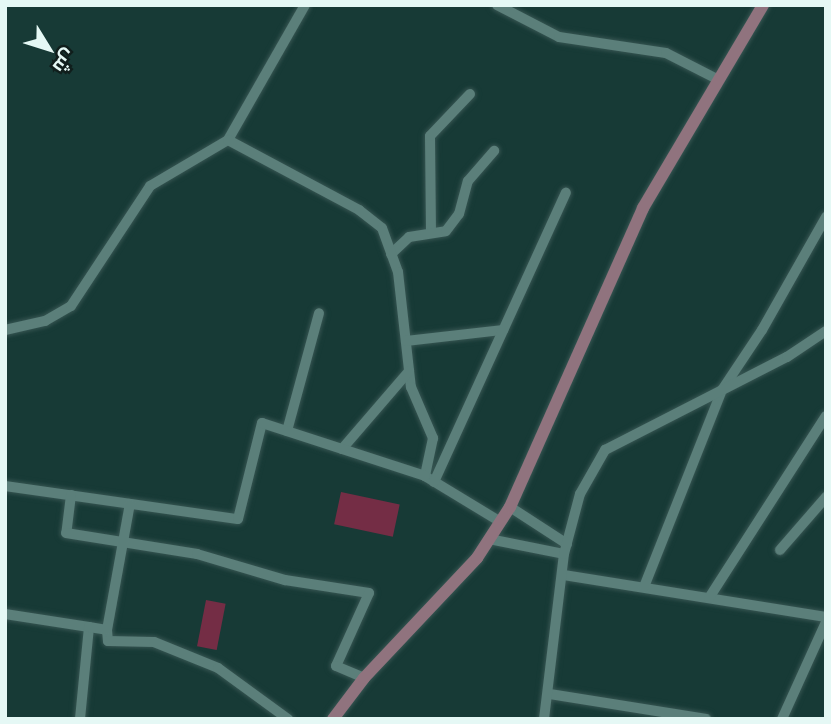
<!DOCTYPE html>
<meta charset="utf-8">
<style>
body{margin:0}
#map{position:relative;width:831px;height:724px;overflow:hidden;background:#173a36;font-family:Literata,Cairo,serif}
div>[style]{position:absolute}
.green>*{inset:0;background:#742d45;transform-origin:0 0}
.roads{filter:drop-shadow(0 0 2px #375552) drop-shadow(0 0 2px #375552)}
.minor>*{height:10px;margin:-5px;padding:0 5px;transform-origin:5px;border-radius:5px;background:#5b7f7a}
.major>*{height:12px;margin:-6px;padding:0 6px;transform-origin:6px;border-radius:6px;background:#90737e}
span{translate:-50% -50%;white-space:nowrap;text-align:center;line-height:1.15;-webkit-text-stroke:6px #101e1c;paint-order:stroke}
.frame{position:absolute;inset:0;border:7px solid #e5f8f5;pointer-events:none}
.north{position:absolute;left:14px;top:14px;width:70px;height:70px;-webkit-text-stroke:5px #101e1c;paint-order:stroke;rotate:128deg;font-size:19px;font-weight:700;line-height:28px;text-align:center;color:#e5f8f5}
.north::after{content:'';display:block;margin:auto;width:24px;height:32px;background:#e5f8f5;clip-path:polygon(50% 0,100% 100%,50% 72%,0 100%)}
</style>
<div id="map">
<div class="green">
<i style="left:341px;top:492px;width:60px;height:33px;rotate:12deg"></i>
<i style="left:206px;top:600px;width:20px;height:47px;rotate:11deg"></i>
</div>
<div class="roads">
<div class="minor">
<i style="left:497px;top:5px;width:70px;rotate:27.3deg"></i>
<i style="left:559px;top:37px;width:108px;rotate:8.5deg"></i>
<i style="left:666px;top:53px;width:57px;rotate:27deg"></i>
<i style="left:228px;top:140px;width:155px;rotate:-60.3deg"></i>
<i style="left:431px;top:233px;width:97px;rotate:-90.6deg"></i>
<i style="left:430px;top:136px;width:58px;rotate:-46.4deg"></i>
<i style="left:391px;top:254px;width:25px;rotate:-43deg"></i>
<i style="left:409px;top:237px;width:37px;rotate:-9deg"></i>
<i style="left:446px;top:231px;width:21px;rotate:-53deg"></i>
<i style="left:459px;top:214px;width:34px;rotate:-75deg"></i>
<i style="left:468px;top:181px;width:40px;rotate:-49deg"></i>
<i style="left:5px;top:330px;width:41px;rotate:-12.7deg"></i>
<i style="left:45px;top:321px;width:30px;rotate:-30deg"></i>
<i style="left:71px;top:306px;width:144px;rotate:-56.6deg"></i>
<i style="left:150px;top:186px;width:91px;rotate:-30.5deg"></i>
<i style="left:228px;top:140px;width:149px;rotate:28.1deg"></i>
<i style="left:359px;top:210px;width:29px;rotate:38deg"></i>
<i style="left:382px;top:228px;width:47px;rotate:70deg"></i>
<i style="left:398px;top:272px;width:116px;rotate:83.6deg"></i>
<i style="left:411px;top:387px;width:56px;rotate:66.7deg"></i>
<i style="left:433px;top:438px;width:39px;rotate:102deg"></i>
<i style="left:425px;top:476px;width:87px;rotate:31.3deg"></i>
<i style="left:406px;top:341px;width:98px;rotate:-6.5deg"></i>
<i style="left:287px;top:431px;width:122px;rotate:-74.8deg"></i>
<i style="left:342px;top:449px;width:103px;rotate:-49.3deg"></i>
<i style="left:434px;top:482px;width:318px;rotate:-65.5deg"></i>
<i style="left:5px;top:486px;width:235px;rotate:8.1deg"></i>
<i style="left:238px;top:519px;width:99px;rotate:-76deg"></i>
<i style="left:262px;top:423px;width:171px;rotate:18deg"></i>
<i style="left:71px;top:495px;width:38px;rotate:97deg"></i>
<i style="left:66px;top:533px;width:133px;rotate:9.1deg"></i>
<i style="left:197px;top:554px;width:92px;rotate:16.5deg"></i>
<i style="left:285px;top:580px;width:85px;rotate:8.8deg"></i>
<i style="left:369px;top:593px;width:80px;rotate:114.3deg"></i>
<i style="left:336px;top:666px;width:30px;rotate:23deg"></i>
<i style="left:510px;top:507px;width:68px;rotate:33deg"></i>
<i style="left:489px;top:539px;width:76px;rotate:11.3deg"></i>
<i style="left:780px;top:550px;width:70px;rotate:-49deg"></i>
<i style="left:564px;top:575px;width:265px;rotate:9.1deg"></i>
<i style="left:644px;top:587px;width:212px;rotate:-68.4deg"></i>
<i style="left:722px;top:390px;width:72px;rotate:-56.3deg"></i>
<i style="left:762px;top:330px;width:130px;rotate:-60.5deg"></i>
<i style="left:709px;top:598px;width:216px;rotate:-57.3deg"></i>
<i style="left:5px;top:614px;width:85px;rotate:8.8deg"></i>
<i style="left:89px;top:627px;width:92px;rotate:95.6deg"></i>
<i style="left:89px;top:627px;width:18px;rotate:9deg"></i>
<i style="left:107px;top:630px;width:11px;rotate:85deg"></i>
<i style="left:108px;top:641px;width:46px;rotate:1.2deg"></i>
<i style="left:154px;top:642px;width:69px;rotate:22.1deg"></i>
<i style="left:218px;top:668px;width:87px;rotate:36.1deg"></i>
<i style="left:107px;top:630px;width:128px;rotate:-79.7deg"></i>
<i style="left:550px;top:694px;width:158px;rotate:9.1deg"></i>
<i style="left:544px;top:719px;width:166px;rotate:-83.1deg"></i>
<i style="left:564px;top:554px;width:62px;rotate:-75.1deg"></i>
<i style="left:580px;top:494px;width:51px;rotate:-60.4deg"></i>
<i style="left:605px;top:450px;width:204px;rotate:-27.1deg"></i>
<i style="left:787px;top:357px;width:47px;rotate:-33.7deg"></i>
<i style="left:782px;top:719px;width:107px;rotate:-65.6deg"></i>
</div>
<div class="major">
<i style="left:333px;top:719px;width:51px;rotate:-52.9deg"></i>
<i style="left:364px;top:678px;width:165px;rotate:-46.7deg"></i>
<i style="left:477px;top:558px;width:61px;rotate:-57.1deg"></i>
<i style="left:510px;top:507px;width:327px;rotate:-66deg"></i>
<i style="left:643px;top:208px;width:236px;rotate:-59.4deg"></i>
</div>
</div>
<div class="frame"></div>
<div class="north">ش</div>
</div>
